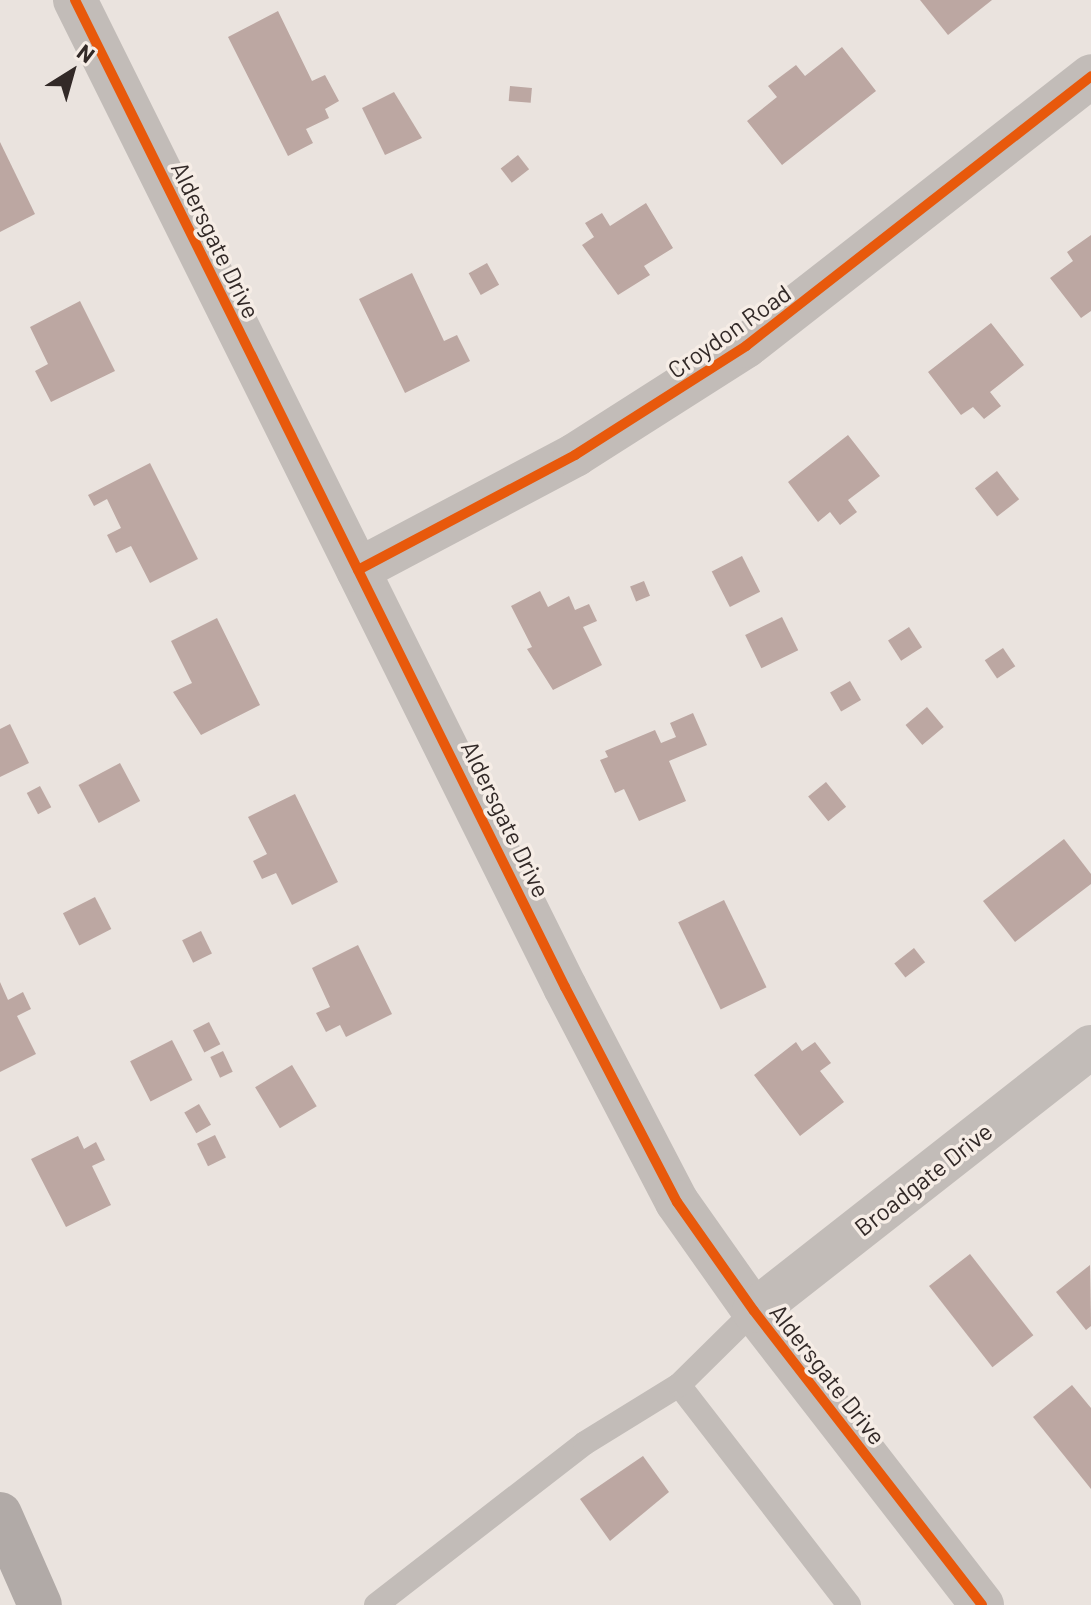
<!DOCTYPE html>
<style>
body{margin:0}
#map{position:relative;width:1091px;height:1605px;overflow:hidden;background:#eae3de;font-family:Barlow,sans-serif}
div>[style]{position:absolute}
.building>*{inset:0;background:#bca7a2;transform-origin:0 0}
.lane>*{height:24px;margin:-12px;padding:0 12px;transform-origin:12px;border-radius:12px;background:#c2bcb8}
.street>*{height:44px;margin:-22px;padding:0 22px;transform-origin:22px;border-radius:22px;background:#c2bcb8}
.primary>*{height:44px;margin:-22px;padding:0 22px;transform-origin:22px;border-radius:22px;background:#b1aaa7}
.cycleway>*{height:10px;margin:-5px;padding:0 5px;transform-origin:5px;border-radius:5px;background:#e8590c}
span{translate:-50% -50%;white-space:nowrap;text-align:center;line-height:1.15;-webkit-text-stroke:7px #f6ede6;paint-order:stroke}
.street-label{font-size:24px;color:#322927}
.north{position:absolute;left:32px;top:32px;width:80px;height:80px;-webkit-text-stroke:6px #f6ede6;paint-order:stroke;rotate:37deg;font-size:22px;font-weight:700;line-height:32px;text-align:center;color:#322927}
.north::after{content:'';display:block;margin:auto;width:28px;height:36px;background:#322927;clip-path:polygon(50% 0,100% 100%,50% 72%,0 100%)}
</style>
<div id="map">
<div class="building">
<i style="clip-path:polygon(920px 0,992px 0,948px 35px)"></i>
<i style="clip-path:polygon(278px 11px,312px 81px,325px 75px,339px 101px,325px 109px,329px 118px,306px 129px,313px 143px,288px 156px,228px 37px)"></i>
<i style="clip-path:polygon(842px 47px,876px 91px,782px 165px,747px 121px,777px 97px,768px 86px,796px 65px,805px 76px)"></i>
<i style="left:510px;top:86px;width:22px;height:15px;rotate:5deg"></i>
<i style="clip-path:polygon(394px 92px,422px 138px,385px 155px,362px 108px)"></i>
<i style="clip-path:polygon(0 142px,35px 214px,0 232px)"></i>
<i style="left:518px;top:155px;width:18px;height:22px;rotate:52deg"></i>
<i style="clip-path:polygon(646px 203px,673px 248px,644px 266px,650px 275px,618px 295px,582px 245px,594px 237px,585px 223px,602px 213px,610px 226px)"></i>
<i style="clip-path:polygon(1091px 235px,1091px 311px,1081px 318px,1050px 278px,1073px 261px,1067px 252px)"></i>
<i style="left:487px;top:263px;width:25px;height:21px;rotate:61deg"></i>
<i style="clip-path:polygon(412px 273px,444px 341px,457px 335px,470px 361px,405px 393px,359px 299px)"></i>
<i style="clip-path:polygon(80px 301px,115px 371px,51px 402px,35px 371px,48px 364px,30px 327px)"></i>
<i style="clip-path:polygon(991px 323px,1024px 365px,990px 392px,1001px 406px,984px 419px,973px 407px,961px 415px,928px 372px)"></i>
<i style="clip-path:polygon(848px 435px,880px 476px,848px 500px,857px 512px,840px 525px,830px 512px,818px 522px,788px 482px)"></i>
<i style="clip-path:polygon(150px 463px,198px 559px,150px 583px,131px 546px,116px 553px,107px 535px,121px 528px,107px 499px,94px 506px,88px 495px)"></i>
<i style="left:997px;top:471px;width:36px;height:28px;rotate:52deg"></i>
<i style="left:742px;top:556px;width:40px;height:34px;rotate:63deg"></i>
<i style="left:644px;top:581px;width:16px;height:15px;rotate:68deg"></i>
<i style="clip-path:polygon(540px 591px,548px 607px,569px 596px,575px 610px,589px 604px,597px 621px,583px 627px,602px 665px,553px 690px,527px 649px,532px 647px,511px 606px)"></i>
<i style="left:782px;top:617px;width:37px;height:41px;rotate:64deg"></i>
<i style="clip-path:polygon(217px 618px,260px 705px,201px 735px,173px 692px,192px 683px,171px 641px)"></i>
<i style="left:909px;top:627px;width:24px;height:25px;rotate:57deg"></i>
<i style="left:1003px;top:648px;width:22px;height:22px;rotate:56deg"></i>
<i style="left:850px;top:681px;width:22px;height:23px;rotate:60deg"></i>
<i style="left:927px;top:707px;width:26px;height:28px;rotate:50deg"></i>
<i style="clip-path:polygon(693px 713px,707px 745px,669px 761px,686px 801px,639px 821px,624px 789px,615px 793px,600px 760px,608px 757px,605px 751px,655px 730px,661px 743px,676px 737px,670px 723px)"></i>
<i style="clip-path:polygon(10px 724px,29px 763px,0 777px,0 729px)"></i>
<i style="left:120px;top:763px;width:43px;height:47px;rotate:62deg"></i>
<i style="left:826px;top:782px;width:32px;height:23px;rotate:51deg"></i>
<i style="left:40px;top:786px;width:24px;height:15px;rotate:62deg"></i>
<i style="clip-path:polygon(295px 794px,338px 882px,292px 905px,276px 873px,262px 879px,253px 861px,267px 854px,248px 817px)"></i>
<i style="clip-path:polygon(1064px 839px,1091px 874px,1091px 884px,1015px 942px,983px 901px)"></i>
<i style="left:95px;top:897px;width:36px;height:36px;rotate:63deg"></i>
<i style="left:724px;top:900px;width:97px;height:51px;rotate:64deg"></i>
<i style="left:201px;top:931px;width:25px;height:21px;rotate:64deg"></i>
<i style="clip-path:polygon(358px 945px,392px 1014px,346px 1037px,340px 1025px,326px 1032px,316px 1013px,330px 1007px,312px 968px)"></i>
<i style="left:914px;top:948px;width:18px;height:25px;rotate:52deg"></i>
<i style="clip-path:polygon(0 982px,8px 1000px,23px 992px,31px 1009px,17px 1016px,36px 1054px,0 1072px)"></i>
<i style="left:209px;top:1022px;width:25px;height:18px;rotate:63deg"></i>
<i style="left:172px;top:1040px;width:45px;height:47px;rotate:63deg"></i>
<i style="clip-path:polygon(796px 1042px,802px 1051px,815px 1042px,831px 1063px,820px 1071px,844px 1102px,800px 1136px,754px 1075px)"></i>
<i style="left:223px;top:1051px;width:23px;height:14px;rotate:65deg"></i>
<i style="left:292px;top:1065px;width:48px;height:43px;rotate:59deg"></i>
<i style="left:199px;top:1104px;width:24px;height:17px;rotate:60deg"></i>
<i style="left:215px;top:1135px;width:25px;height:20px;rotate:64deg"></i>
<i style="clip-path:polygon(78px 1136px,84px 1149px,96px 1142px,105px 1160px,92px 1166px,111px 1205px,66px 1227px,31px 1159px)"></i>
<i style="left:970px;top:1254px;width:103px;height:52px;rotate:52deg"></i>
<i style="clip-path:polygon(1090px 1265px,1091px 1326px,1086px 1330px,1056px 1292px)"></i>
<i style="clip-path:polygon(1072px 1385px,1091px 1408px,1091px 1489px,1033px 1417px)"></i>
<i style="clip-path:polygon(643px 1456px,669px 1492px,610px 1541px,580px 1499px)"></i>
</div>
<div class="lane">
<i style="left:679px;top:1385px;width:278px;rotate:52.3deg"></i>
<i style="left:376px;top:1605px;width:264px;rotate:-37.8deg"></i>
<i style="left:585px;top:1443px;width:110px;rotate:-31.7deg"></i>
<i style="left:679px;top:1385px;width:105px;rotate:-44.6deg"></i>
</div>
<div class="street">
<i style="left:75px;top:0;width:1102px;rotate:63.6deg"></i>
<i style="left:565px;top:987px;width:242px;rotate:62.5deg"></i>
<i style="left:677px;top:1202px;width:133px;rotate:54.8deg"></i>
<i style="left:754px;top:1311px;width:372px;rotate:52.2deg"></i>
<i style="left:358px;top:570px;width:246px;rotate:-27.9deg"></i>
<i style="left:575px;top:455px;width:203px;rotate:-32.5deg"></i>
<i style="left:746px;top:346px;width:438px;rotate:-38deg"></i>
<i style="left:754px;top:1311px;width:428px;rotate:-38.1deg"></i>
</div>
<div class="primary">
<i style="left:0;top:1514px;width:99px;rotate:66.3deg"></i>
</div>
<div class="cycleway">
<i style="left:75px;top:0;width:1102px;rotate:63.6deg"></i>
<i style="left:565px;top:987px;width:242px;rotate:62.5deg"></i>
<i style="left:677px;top:1202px;width:133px;rotate:54.8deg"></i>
<i style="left:754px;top:1311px;width:372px;rotate:52.2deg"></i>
<i style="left:358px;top:570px;width:246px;rotate:-27.9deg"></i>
<i style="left:575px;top:455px;width:203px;rotate:-32.5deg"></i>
<i style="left:746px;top:346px;width:438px;rotate:-38deg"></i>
</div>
<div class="street-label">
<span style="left:216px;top:240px;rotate:64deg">Aldersgate Drive</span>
<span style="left:729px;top:331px;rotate:-35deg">Croydon Road</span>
<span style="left:506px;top:819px;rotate:64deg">Aldersgate Drive</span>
<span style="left:923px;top:1179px;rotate:-38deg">Broadgate Drive</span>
<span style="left:828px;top:1374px;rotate:52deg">Aldersgate Drive</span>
</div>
<div class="north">N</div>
</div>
